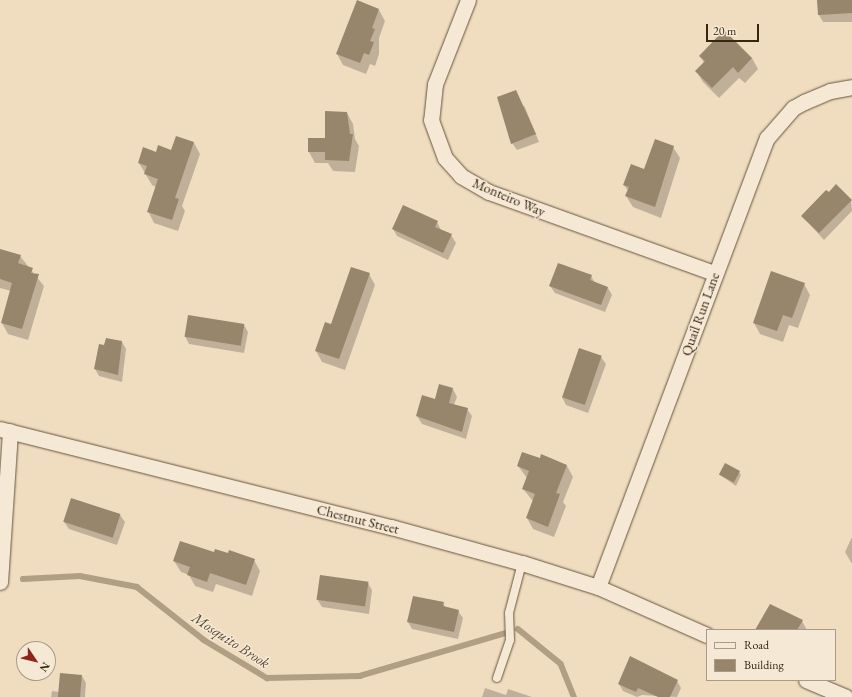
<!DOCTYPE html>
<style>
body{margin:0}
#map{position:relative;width:852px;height:697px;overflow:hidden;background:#f0ddc0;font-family:"EB Garamond",serif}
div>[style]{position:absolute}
.shadow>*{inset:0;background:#0003}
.stream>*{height:5.5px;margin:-2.75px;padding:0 2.75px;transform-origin:2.75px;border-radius:2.75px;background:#b19f84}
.building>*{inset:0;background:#97856c;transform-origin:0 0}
.roads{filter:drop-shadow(0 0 1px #64543c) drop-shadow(0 0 1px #64543c)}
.lane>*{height:8px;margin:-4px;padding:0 4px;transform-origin:4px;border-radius:4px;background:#f5e9d6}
.street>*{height:15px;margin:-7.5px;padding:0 7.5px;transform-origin:7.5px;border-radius:7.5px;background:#f5e9d6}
span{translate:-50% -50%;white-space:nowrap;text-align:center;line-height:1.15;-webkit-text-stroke:3px #f5e9d6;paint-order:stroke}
.street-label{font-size:14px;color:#362610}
.water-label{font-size:15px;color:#5b4a33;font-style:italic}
.legend{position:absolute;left:706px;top:629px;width:130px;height:52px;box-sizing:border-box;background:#f5e9d6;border:1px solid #a99b87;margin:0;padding:5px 7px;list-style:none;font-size:12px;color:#362610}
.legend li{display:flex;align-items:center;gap:8px;height:20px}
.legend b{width:20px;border:1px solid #a99b87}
.north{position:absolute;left:16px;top:641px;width:40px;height:40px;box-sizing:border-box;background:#f5e9d6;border:1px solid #a99b87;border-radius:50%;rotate:125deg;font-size:11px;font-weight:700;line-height:16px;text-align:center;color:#362610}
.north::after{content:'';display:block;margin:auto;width:14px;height:18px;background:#8f2418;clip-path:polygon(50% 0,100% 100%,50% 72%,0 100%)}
.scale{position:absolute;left:706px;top:24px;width:53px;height:18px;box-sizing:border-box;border:2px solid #362610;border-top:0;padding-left:5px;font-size:12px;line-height:14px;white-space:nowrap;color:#362610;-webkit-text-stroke:3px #f5e9d6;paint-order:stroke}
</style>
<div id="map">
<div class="shadow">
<i style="clip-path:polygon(818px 0,852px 0,852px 22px,823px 22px,819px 15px)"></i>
<i style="clip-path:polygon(357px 2px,379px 10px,385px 21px,379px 38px,379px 54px,375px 66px,370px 64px,366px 74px,343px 65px,337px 54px)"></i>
<i style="clip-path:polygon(700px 56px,752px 58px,758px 69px,745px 83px,739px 78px,719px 98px,703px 82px,696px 71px,704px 63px)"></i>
<i style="clip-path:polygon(524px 105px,539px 142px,517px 150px,512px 143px)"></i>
<i style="clip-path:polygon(347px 113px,353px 124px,355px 139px,359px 146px,355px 172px,333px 171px,328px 163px,315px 163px,309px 152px,326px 139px)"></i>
<i style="clip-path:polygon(177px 137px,194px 143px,200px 154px,182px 206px,185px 211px,178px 231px,154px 223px,148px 211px,156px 187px,152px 185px,139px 163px,156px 153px,172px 151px)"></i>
<i style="clip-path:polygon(673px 147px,680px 158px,661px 218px,633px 207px,626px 196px,628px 191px,624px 185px)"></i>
<i style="clip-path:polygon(851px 200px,852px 211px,824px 240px,802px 216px)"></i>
<i style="clip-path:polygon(437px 222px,441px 230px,451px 235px,456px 243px,448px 260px,397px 236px,393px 229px)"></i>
<i style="clip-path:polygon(0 250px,20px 256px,44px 286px,28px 340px,8px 334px,2px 323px,11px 291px,0 288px)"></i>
<i style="clip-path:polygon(369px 274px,375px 285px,345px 370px,322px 362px,316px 351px)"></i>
<i style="clip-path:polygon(591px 276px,595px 283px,608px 288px,612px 295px,605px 312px,555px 293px,550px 286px)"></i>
<i style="clip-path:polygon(804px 284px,810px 295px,798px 328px,789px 325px,783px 342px,760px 334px,754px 323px)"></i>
<i style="clip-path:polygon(244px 325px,248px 332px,244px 353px,189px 344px,185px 336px)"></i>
<i style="clip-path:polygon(122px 342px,126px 349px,122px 382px,99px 376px,95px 369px)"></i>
<i style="clip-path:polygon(601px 357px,606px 364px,588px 413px,566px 405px,562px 397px)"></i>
<i style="clip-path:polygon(439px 385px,453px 389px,457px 397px,454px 405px,467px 409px,472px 416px,466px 439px,422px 424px,417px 416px,435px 400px)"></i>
<i style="clip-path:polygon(540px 459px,567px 466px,573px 477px,563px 502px,566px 506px,554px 537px,533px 529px,527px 518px,533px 501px,523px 489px,527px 478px,518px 466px)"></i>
<i style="clip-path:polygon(739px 472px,741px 475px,736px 486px,720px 475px)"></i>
<i style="clip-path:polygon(120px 515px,125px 522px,117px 545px,69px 529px,64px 522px)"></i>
<i style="clip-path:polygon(852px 537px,852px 564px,845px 552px)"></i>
<i style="clip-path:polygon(254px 560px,260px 571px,252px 596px,216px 584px,213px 592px,195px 586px,189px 575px,181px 572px,174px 561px)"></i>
<i style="clip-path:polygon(368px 583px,372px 590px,369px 614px,322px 607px,317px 599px)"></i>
<i style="clip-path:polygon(443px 603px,446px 608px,458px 611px,463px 618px,458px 639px,412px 629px,408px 622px)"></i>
<i style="clip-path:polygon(802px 621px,807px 630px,757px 630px)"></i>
<i style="clip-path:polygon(82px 676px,86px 683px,85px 697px,51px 697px,52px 691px,59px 692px)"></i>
<i style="clip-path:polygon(677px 681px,681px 688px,677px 697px,642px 695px,637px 697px,623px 691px,619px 684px)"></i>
<i style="clip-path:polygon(485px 688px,506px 695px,508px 689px,532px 697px,482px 697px)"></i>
</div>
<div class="stream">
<i style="left:23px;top:579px;width:57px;rotate:-3deg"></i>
<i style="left:80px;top:576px;width:58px;rotate:10.9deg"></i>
<i style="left:137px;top:587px;width:85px;rotate:38.3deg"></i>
<i style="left:204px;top:640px;width:74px;rotate:31.1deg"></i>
<i style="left:267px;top:678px;width:93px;rotate:-1.2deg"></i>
<i style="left:360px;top:676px;width:152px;rotate:-16.4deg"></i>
<i style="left:518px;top:629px;width:55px;rotate:39.1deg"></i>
<i style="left:561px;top:664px;width:35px;rotate:68deg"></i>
</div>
<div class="building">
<i style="clip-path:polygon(357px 0,379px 9px,372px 28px,375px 29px,370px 41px,374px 42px,369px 55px,364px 53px,360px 63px,336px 54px)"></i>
<i style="clip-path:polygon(817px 0,852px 0,852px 13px,818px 15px)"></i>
<i style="clip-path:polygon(724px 30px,752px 58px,738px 73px,733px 67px,712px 88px,695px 71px,705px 61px,699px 56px)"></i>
<i style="clip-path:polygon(516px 90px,536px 134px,511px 144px,497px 97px)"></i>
<i style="clip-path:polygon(325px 111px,347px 112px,350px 134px,353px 134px,349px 161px,325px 160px,325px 152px,308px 152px,308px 138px,325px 138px)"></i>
<i style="clip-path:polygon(176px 136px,194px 142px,175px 198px,179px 199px,172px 220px,147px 212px,158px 179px,144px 174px,147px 166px,138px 163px,143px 147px,156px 152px,158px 145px,171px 150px)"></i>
<i style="clip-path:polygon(655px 139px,674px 146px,655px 207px,625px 196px,629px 187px,623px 185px,631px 164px,644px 169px)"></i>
<i style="clip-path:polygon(836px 184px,852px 200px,819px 233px,801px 216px,826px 190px,829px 192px)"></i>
<i style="clip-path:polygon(403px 205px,438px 221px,435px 227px,452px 234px,443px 253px,392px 229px)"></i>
<i style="clip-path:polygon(0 249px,21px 255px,18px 263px,33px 268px,31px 273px,39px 274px,22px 329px,1px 323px,12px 283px,0 279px)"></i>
<i style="clip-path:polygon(558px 263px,592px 275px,590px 280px,608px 287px,601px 305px,549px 286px)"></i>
<i style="clip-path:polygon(351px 267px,370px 273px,339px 359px,315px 351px,325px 322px,331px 324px)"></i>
<i style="clip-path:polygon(771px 271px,805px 283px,792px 318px,783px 315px,777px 331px,753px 323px)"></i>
<i style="left:188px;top:315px;width:57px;height:22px;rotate:9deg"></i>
<i style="clip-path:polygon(106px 338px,122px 341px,118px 375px,94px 369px,99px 344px,104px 345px)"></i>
<i style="left:579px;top:348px;width:24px;height:52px;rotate:19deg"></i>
<i style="clip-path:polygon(439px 384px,453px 388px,449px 403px,468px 408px,462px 432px,416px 416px,422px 395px,435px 399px)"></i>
<i style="clip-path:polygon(522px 452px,540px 458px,541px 454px,567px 465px,556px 493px,560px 494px,548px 527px,526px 518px,535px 494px,522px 489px,529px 471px,517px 466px)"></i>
<i style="left:725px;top:463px;width:17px;height:13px;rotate:28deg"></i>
<i style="left:71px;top:498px;width:52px;height:25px;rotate:18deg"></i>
<i style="clip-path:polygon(180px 541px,214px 552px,215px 549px,228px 553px,229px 550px,255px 559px,246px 585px,210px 573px,207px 582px,187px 575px,190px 567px,173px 561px)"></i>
<i style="left:320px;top:575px;width:49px;height:25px;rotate:8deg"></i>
<i style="clip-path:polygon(413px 596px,444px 602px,443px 606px,459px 610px,454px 632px,407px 622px)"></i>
<i style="clip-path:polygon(770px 604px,803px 620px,797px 630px,755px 630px)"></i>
<i style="clip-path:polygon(630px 656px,678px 680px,670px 697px,658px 697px,638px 688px,636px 692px,618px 684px)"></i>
<i style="left:60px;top:673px;width:22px;height:24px;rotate:5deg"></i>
</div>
<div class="roads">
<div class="lane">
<i style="left:497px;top:678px;width:40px;rotate:-71.1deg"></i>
<i style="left:510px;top:640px;width:27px;rotate:-92deg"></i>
<i style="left:509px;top:613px;width:52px;rotate:-75.4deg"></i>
</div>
<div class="street">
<i style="left:468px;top:0;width:90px;rotate:111.4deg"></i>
<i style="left:435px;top:84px;width:36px;rotate:96deg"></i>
<i style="left:431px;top:120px;width:40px;rotate:69.8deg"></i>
<i style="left:445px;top:158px;width:24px;rotate:48deg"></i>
<i style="left:461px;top:176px;width:32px;rotate:30deg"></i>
<i style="left:489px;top:192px;width:239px;rotate:19.8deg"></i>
<i style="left:0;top:429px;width:403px;rotate:14.1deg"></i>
<i style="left:391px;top:527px;width:136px;rotate:15.4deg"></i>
<i style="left:522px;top:563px;width:80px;rotate:17.5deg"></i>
<i style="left:598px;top:587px;width:119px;rotate:23.8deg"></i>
<i style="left:0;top:582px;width:151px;rotate:-86.2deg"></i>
<i style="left:598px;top:587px;width:480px;rotate:-69.4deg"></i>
<i style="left:767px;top:138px;width:40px;rotate:-49deg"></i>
<i style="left:793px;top:108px;width:13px;rotate:-29deg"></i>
<i style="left:804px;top:102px;width:28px;rotate:-23deg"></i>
<i style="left:830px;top:91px;width:22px;rotate:-10deg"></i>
<i style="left:806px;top:680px;width:43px;rotate:23deg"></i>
</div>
</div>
<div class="street-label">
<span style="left:509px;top:197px;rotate:23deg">Monteiro Way</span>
<span style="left:700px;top:314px;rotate:-70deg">Quail Run Lane</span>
<span style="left:358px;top:519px;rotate:14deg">Chestnut Street</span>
</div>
<div class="water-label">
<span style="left:231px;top:640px;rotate:33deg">Mosquito Brook</span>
</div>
<ul class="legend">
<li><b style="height:5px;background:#f5e9d6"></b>Road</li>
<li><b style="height:11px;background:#97856c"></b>Building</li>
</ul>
<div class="north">N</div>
<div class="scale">20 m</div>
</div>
